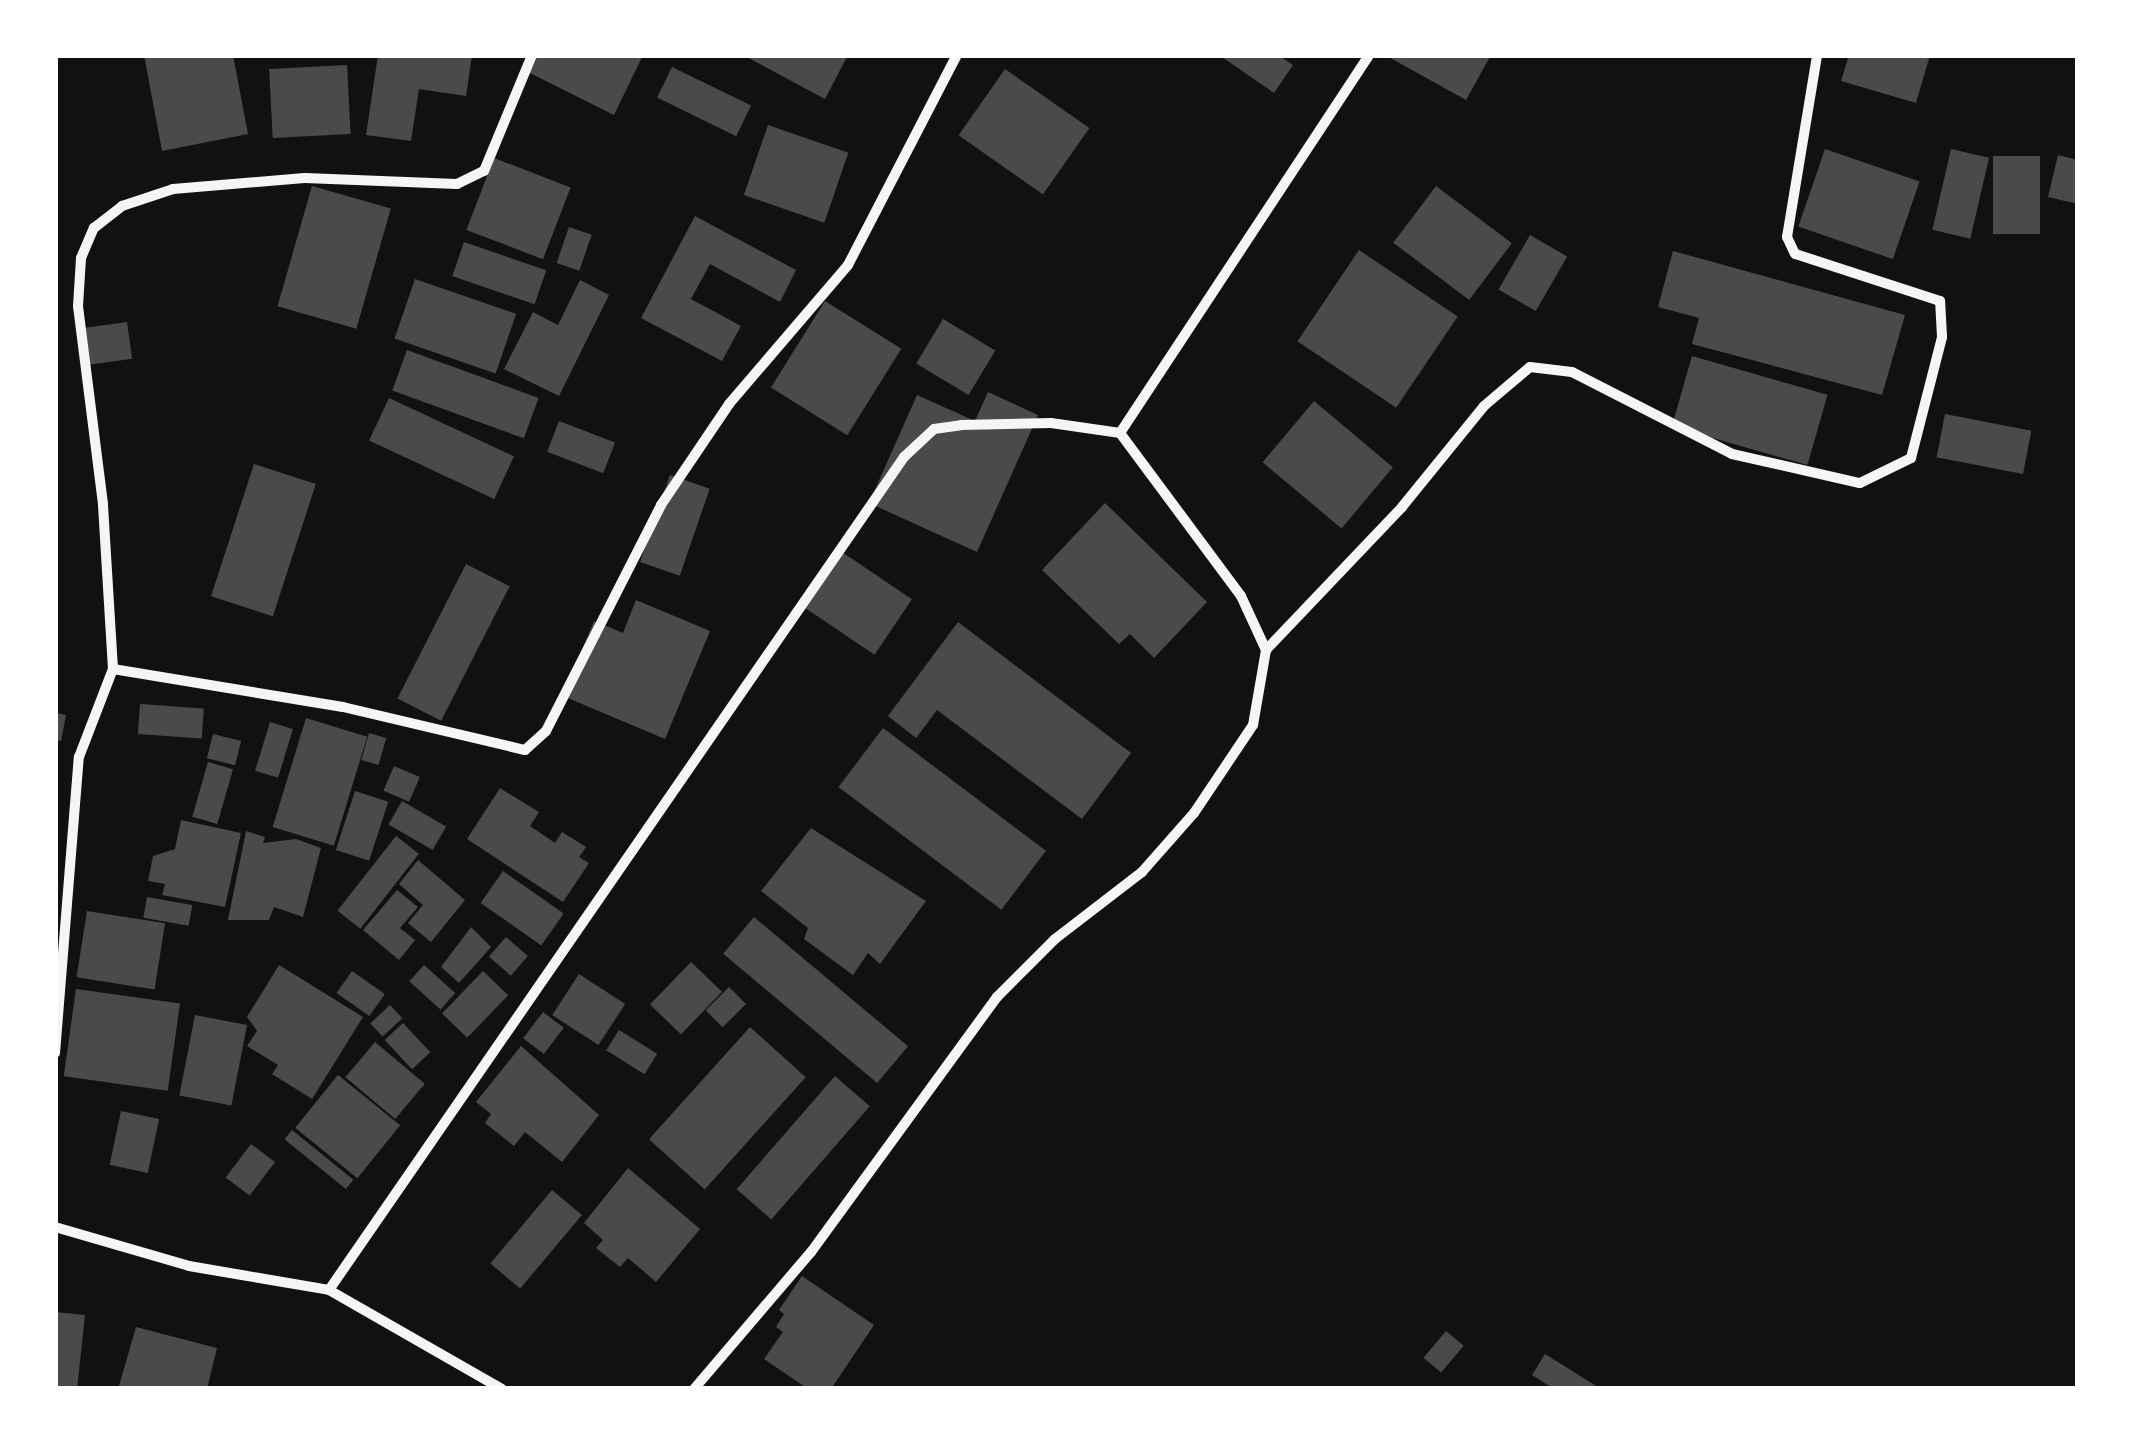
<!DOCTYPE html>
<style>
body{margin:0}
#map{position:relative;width:2133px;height:1444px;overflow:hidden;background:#111;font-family:"PT Sans",sans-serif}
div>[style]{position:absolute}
.building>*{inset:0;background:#4a4a4a;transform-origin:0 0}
.minor>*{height:10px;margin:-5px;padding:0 5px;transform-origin:5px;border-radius:5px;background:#f5f5f5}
span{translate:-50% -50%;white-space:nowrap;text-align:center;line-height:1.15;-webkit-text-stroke:9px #fff;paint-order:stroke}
.frame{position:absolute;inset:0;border:58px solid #fff;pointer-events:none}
</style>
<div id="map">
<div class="building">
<i style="clip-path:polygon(144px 55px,233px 55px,248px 134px,162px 151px)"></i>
<i style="clip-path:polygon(378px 55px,472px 55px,466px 96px,419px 89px,411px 141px,366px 135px)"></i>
<i style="clip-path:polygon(531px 55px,643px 55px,614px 115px,524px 70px)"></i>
<i style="clip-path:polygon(743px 55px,848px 55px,825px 99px)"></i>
<i style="clip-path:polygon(1219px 55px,1278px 55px,1293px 65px,1274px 93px)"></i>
<i style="clip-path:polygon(1385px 55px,1491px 55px,1466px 100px)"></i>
<i style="clip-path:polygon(1849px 55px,1930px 55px,1916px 103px,1841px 81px)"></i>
<i style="left:347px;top:65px;width:69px;height:78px;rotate:87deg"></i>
<i style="left:672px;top:67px;width:88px;height:34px;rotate:26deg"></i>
<i style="left:1005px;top:69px;width:103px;height:81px;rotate:35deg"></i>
<i style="left:768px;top:125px;width:85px;height:74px;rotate:19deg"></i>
<i style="left:1825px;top:149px;width:100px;height:82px;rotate:19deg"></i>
<i style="left:1951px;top:149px;width:39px;height:83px;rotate:13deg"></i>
<i style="clip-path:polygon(2058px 155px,2078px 160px,2078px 204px,2048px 197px)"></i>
<i style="left:1993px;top:156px;width:47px;height:78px"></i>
<i style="left:494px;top:158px;width:82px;height:77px;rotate:21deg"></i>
<i style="left:312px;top:186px;width:82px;height:125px;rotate:16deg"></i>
<i style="left:1436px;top:186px;width:95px;height:71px;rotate:37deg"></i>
<i style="clip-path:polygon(695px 216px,796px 270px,780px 302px,710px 264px,691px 299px,741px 326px,722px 361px,641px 318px)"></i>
<i style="left:569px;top:227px;width:24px;height:38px;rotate:19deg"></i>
<i style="left:1530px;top:235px;width:43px;height:63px;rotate:30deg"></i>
<i style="left:464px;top:242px;width:87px;height:36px;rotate:19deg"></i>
<i style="left:1359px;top:250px;width:119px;height:110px;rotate:34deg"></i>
<i style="clip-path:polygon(1673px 251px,1905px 315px,1882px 395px,1692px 344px,1699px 318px,1658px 307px)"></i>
<i style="left:415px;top:279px;width:107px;height:63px;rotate:19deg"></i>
<i style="clip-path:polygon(580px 280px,609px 295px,559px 396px,504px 369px,533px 312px,558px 325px)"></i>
<i style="left:825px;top:301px;width:90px;height:102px;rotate:32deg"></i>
<i style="left:943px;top:319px;width:61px;height:52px;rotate:31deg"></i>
<i style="left:127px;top:322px;width:37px;height:44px;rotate:82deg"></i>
<i style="left:407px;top:350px;width:140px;height:43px;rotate:20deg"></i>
<i style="left:1692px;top:356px;width:141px;height:73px;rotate:16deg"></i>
<i style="clip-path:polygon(988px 392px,1038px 415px,977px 552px,869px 503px,917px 395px,975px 421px)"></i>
<i style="left:389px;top:398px;width:138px;height:47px;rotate:25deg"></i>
<i style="left:1314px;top:401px;width:103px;height:80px;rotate:40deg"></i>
<i style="left:1945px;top:414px;width:88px;height:44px;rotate:11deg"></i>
<i style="left:559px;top:421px;width:60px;height:33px;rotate:21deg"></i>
<i style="left:254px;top:464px;width:65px;height:139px;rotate:18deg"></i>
<i style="left:670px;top:475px;width:42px;height:92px;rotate:19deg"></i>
<i style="clip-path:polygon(1105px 503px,1207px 602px,1154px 658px,1130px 634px,1119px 644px,1042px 570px)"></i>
<i style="left:839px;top:550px;width:88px;height:67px;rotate:34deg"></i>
<i style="left:466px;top:564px;width:49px;height:151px;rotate:27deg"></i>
<i style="clip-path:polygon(636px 600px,710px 631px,665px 739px,563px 696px,594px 621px,623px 633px)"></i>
<i style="clip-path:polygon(958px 622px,1131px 753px,1082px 819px,937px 710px,916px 738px,888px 716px)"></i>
<i style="left:140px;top:704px;width:64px;height:30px;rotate:4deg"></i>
<i style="clip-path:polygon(55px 713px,66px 715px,61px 741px,55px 740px)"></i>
<i style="left:306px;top:718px;width:64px;height:114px;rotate:17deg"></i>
<i style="left:270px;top:722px;width:24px;height:51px;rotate:17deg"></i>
<i style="left:883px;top:728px;width:204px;height:74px;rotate:37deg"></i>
<i style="left:369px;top:733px;width:18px;height:28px;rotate:16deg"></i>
<i style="left:213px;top:734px;width:29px;height:25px;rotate:14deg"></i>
<i style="left:208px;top:762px;width:26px;height:57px;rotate:16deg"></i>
<i style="left:394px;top:766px;width:28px;height:27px;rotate:23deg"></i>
<i style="clip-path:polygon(500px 788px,539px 812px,530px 826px,555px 843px,562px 832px,586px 847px,579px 857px,589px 863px,563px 902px,467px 839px)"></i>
<i style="left:355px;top:791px;width:35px;height:62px;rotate:18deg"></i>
<i style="left:402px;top:801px;width:51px;height:27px;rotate:30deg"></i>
<i style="clip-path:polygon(181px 820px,241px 833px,225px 907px,162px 895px,165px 884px,148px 881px,153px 856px,175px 849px)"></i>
<i style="clip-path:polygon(811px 828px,926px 901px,880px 964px,868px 953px,853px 975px,804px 939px,808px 928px,761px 891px)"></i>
<i style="clip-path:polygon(246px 831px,265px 837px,263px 843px,296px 839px,321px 848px,303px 917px,274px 907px,269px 920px,228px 920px)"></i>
<i style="left:396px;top:836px;width:29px;height:95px;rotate:38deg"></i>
<i style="clip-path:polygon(418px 860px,465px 900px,431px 942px,408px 923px,423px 905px,399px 884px)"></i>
<i style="left:503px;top:871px;width:74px;height:39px;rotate:35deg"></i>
<i style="clip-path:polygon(397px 890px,418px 907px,400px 928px,415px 940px,399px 960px,363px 930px)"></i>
<i style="left:147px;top:897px;width:46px;height:21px;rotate:10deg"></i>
<i style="left:87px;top:911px;width:79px;height:67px;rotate:9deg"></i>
<i style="left:754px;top:917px;width:201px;height:48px;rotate:40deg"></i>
<i style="clip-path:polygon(471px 927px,491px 947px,459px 983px,441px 967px)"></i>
<i style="left:506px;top:937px;width:29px;height:26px;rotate:41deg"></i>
<i style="left:691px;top:962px;width:43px;height:59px;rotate:44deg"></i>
<i style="clip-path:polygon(279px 965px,363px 1017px,312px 1099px,272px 1074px,278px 1065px,247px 1046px,257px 1031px,247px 1017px)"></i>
<i style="left:424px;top:965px;width:42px;height:22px;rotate:42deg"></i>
<i style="left:352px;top:971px;width:40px;height:27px;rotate:35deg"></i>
<i style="left:483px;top:971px;width:35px;height:59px;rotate:44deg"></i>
<i style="left:579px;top:974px;width:55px;height:49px;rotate:33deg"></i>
<i style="left:729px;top:987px;width:24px;height:33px;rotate:45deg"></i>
<i style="left:76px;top:989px;width:105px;height:88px;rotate:8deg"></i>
<i style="left:390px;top:1005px;width:18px;height:27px;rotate:47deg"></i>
<i style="left:543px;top:1012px;width:26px;height:33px;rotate:37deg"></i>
<i style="left:195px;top:1015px;width:53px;height:82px;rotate:11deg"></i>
<i style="left:403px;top:1023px;width:40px;height:25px;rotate:47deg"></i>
<i style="left:750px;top:1027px;width:75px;height:151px;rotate:42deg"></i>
<i style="left:619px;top:1030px;width:45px;height:24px;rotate:32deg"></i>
<i style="left:375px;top:1042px;width:65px;height:46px;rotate:40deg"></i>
<i style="clip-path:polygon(521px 1046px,599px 1115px,562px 1162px,525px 1132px,514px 1146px,485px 1123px,491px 1114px,476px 1102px)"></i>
<i style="left:338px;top:1075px;width:80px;height:68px;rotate:39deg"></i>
<i style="left:835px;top:1076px;width:46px;height:150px;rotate:41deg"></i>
<i style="left:121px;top:1111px;width:39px;height:55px;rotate:12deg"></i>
<i style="left:292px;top:1130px;width:79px;height:12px;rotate:39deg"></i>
<i style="left:251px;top:1144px;width:30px;height:42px;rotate:37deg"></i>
<i style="clip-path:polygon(628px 1168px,700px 1229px,656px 1282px,628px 1258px,620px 1267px,596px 1248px,603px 1240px,584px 1223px)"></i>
<i style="left:552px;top:1190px;width:39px;height:96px;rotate:40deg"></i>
<i style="clip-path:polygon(802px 1276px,874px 1325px,831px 1389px,808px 1389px,764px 1359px,783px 1332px,776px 1327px,784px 1314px,779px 1310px)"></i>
<i style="clip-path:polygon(55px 1312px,85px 1315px,77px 1389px,55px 1389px)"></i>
<i style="clip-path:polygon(136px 1327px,217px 1348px,207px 1389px,119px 1386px)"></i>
<i style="left:1446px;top:1331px;width:23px;height:35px;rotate:40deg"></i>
<i style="clip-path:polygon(1545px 1354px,1601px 1389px,1554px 1389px,1532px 1375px)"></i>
</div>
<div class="minor">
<i style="left:1120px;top:433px;width:453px;rotate:-56.6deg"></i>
<i style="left:1266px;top:650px;width:197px;rotate:-46.4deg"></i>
<i style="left:1402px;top:507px;width:130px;rotate:-50.9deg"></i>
<i style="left:1484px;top:406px;width:60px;rotate:-40.3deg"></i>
<i style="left:1530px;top:367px;width:42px;rotate:6.8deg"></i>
<i style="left:1572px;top:372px;width:180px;rotate:27.1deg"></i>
<i style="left:1732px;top:454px;width:131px;rotate:12.8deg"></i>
<i style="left:1860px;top:483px;width:57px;rotate:-26.1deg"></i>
<i style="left:1911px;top:458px;width:125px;rotate:-75.6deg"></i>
<i style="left:1942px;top:337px;width:36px;rotate:-93deg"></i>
<i style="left:1940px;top:301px;width:152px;rotate:-162deg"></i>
<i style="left:1795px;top:254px;width:19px;rotate:-115deg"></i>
<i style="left:1787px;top:237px;width:184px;rotate:-80.6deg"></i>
<i style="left:113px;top:669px;width:233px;rotate:9.4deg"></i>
<i style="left:343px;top:707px;width:187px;rotate:13.3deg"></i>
<i style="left:525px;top:750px;width:28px;rotate:-42deg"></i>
<i style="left:546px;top:731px;width:254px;rotate:-63deg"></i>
<i style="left:661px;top:505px;width:122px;rotate:-56deg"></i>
<i style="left:729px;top:404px;width:183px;rotate:-49.4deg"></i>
<i style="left:848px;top:265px;width:237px;rotate:-62.6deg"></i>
<i style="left:55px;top:1053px;width:297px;rotate:-85.4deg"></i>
<i style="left:79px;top:757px;width:94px;rotate:-68.9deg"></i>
<i style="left:113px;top:669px;width:165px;rotate:-93.5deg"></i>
<i style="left:103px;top:504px;width:200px;rotate:-97.2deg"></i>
<i style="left:78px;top:306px;width:48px;rotate:-86.4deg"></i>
<i style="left:81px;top:258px;width:33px;rotate:-67deg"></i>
<i style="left:94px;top:228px;width:36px;rotate:-38deg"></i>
<i style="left:122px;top:206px;width:54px;rotate:-18.4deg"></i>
<i style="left:173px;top:189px;width:132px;rotate:-4.8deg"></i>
<i style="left:305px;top:178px;width:152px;rotate:2.3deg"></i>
<i style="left:457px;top:184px;width:30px;rotate:-26deg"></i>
<i style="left:484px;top:171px;width:126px;rotate:-67.5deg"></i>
<i style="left:55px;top:1227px;width:140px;rotate:16.2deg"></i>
<i style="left:189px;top:1266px;width:142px;rotate:9.7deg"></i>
<i style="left:329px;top:1290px;width:199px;rotate:29.8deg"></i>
<i style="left:329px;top:1290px;width:1012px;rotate:-55.38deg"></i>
<i style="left:904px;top:457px;width:41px;rotate:-43deg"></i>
<i style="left:934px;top:429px;width:27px;rotate:-8deg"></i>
<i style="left:961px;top:425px;width:90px;rotate:-1.3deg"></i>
<i style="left:1051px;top:423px;width:70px;rotate:8.2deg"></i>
<i style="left:1120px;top:433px;width:203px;rotate:53.4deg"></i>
<i style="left:1241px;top:596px;width:60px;rotate:65.2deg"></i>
<i style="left:1266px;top:650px;width:76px;rotate:99.8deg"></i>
<i style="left:1253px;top:725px;width:106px;rotate:123.8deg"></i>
<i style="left:1194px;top:813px;width:79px;rotate:131.4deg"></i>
<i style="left:1142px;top:872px;width:110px;rotate:142.4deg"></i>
<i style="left:1055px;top:939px;width:82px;rotate:135deg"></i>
<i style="left:997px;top:997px;width:316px;rotate:126.1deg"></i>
<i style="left:811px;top:1252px;width:180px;rotate:130.5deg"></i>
</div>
<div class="frame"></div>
</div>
